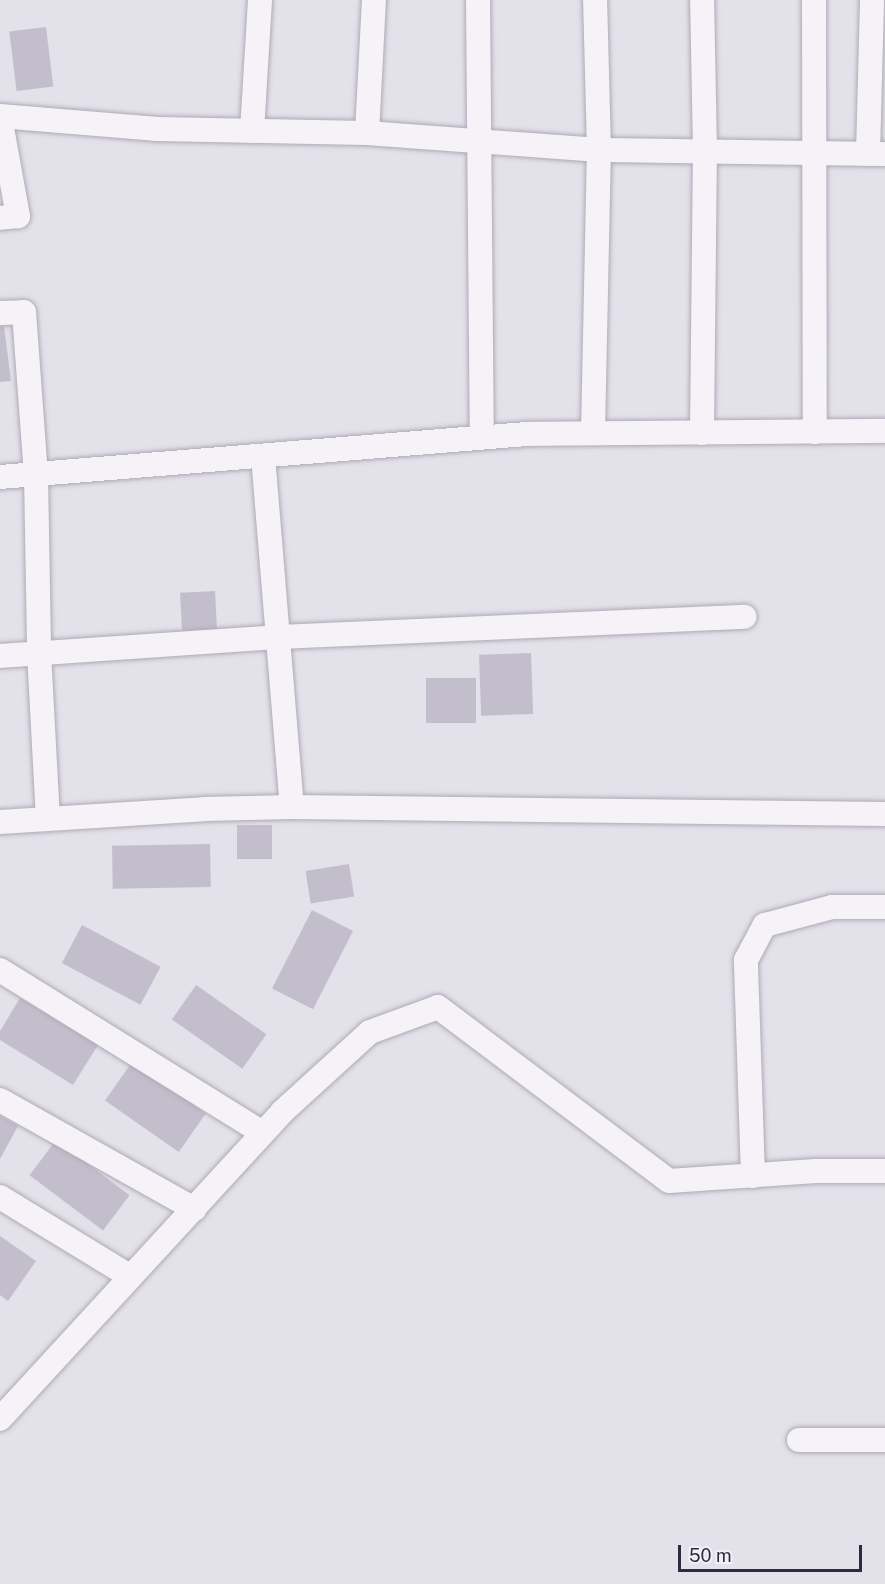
<!DOCTYPE html>
<style>
body{margin:0}
#map{position:relative;width:885px;height:1584px;overflow:hidden;background:#e3e1e9;font-family:"Public Sans",sans-serif}
div>[style]{position:absolute}
.building>*{inset:0;background:#c3becc;transform-origin:0 0}
.roads{filter:drop-shadow(0 0 2px #aeaab6) drop-shadow(0 0 2px #aeaab6)}
.minor>*{height:24px;margin:-12px;padding:0 12px;transform-origin:12px;border-radius:12px;background:#f5f3f7}
span{translate:-50% -50%;white-space:nowrap;text-align:center;line-height:1.15;-webkit-text-stroke:5px #f2f0f7;paint-order:stroke}
.scale{position:absolute;left:678px;top:1545px;width:184px;height:27px;box-sizing:border-box;border:3px solid #312940;border-top:0;padding-left:8px;font-size:18px;line-height:21px;white-space:nowrap;color:#312940;-webkit-text-stroke:4px #f2f0f7;paint-order:stroke}
</style>
<div id="map">
<div class="building">
<i style="left:46px;top:27px;width:60px;height:37px;rotate:83deg"></i>
<i style="clip-path:polygon(0 326px,4px 326px,11px 381px,0 382px)"></i>
<i style="left:215px;top:591px;width:38px;height:35px;rotate:87deg"></i>
<i style="left:531px;top:653px;width:61px;height:52px;rotate:88deg"></i>
<i style="left:476px;top:678px;width:45px;height:50px;rotate:90deg"></i>
<i style="left:237px;top:825px;width:35px;height:34px"></i>
<i style="left:210px;top:844px;width:43px;height:98px;rotate:89deg"></i>
<i style="left:349px;top:864px;width:33px;height:44px;rotate:81deg"></i>
<i style="left:312px;top:910px;width:46px;height:88px;rotate:27deg"></i>
<i style="left:82px;top:925px;width:89px;height:43px;rotate:28deg"></i>
<i style="left:196px;top:985px;width:86px;height:42px;rotate:35deg"></i>
<i style="clip-path:polygon(20px 998px,98px 1045px,73px 1085px,0 1040px,0 1031px)"></i>
<i style="left:132px;top:1062px;width:90px;height:47px;rotate:35deg"></i>
<i style="clip-path:polygon(0 1116px,18px 1126px,0 1159px)"></i>
<i style="left:56px;top:1140px;width:92px;height:44px;rotate:37deg"></i>
<i style="clip-path:polygon(0 1236px,36px 1261px,8px 1301px,0 1295px)"></i>
</div>
<div class="roads">
<div class="minor">
<i style="left:478px;top:0;width:437px;rotate:89.5deg"></i>
<i style="left:814px;top:0;width:432px;rotate:89.9deg"></i>
<i style="left:0;top:116px;width:158px;rotate:4.7deg"></i>
<i style="left:157px;top:129px;width:210px;rotate:1.1deg"></i>
<i style="left:367px;top:133px;width:233px;rotate:4.2deg"></i>
<i style="left:599px;top:150px;width:286px;rotate:0.8deg"></i>
<i style="left:0;top:117px;width:101px;rotate:79.7deg"></i>
<i style="left:18px;top:216px;width:18px;rotate:174deg"></i>
<i style="left:252px;top:131px;width:131px;rotate:-86.5deg"></i>
<i style="left:367px;top:133px;width:133px;rotate:-87deg"></i>
<i style="left:868px;top:154px;width:154px;rotate:-88.5deg"></i>
<i style="left:0;top:313px;width:24px;rotate:-2deg"></i>
<i style="left:24px;top:312px;width:162px;rotate:85.8deg"></i>
<i style="left:36px;top:474px;width:179px;rotate:89deg"></i>
<i style="left:39px;top:653px;width:166px;rotate:86.9deg"></i>
<i style="left:593px;top:433px;width:283px;rotate:-88.8deg"></i>
<i style="left:599px;top:150px;width:150px;rotate:-91.5deg"></i>
<i style="left:702px;top:433px;width:282px;rotate:-89.4deg"></i>
<i style="left:705px;top:151px;width:151px;rotate:-91.1deg"></i>
<i style="left:263px;top:456px;width:352px;rotate:85.3deg"></i>
<i style="left:0;top:477px;width:528px;rotate:-4.67deg"></i>
<i style="left:526px;top:434px;width:359px;rotate:-0.5deg"></i>
<i style="left:0;top:656px;width:280px;rotate:-3.9deg"></i>
<i style="left:279px;top:637px;width:466px;rotate:-2.5deg"></i>
<i style="left:0;top:822px;width:204px;rotate:-3.6deg"></i>
<i style="left:204px;top:809px;width:88px;rotate:-1.3deg"></i>
<i style="left:292px;top:807px;width:593px;rotate:0.68deg"></i>
<i style="left:0;top:970px;width:309px;rotate:31.8deg"></i>
<i style="left:0;top:1100px;width:223px;rotate:29.3deg"></i>
<i style="left:753px;top:1176px;width:216px;rotate:-91.9deg"></i>
<i style="left:746px;top:960px;width:40px;rotate:-62deg"></i>
<i style="left:765px;top:925px;width:69px;rotate:-15deg"></i>
<i style="left:832px;top:907px;width:53px"></i>
<i style="left:0;top:1197px;width:153px;rotate:31.4deg"></i>
<i style="left:0;top:1419px;width:417px;rotate:-47.4deg"></i>
<i style="left:282px;top:1112px;width:119px;rotate:-42.3deg"></i>
<i style="left:370px;top:1032px;width:72px;rotate:-20.2deg"></i>
<i style="left:438px;top:1007px;width:289px;rotate:37deg"></i>
<i style="left:669px;top:1181px;width:147px;rotate:-3.9deg"></i>
<i style="left:816px;top:1171px;width:69px"></i>
<i style="left:799px;top:1440px;width:86px"></i>
</div>
</div>
<div class="scale">50 m</div>
</div>
